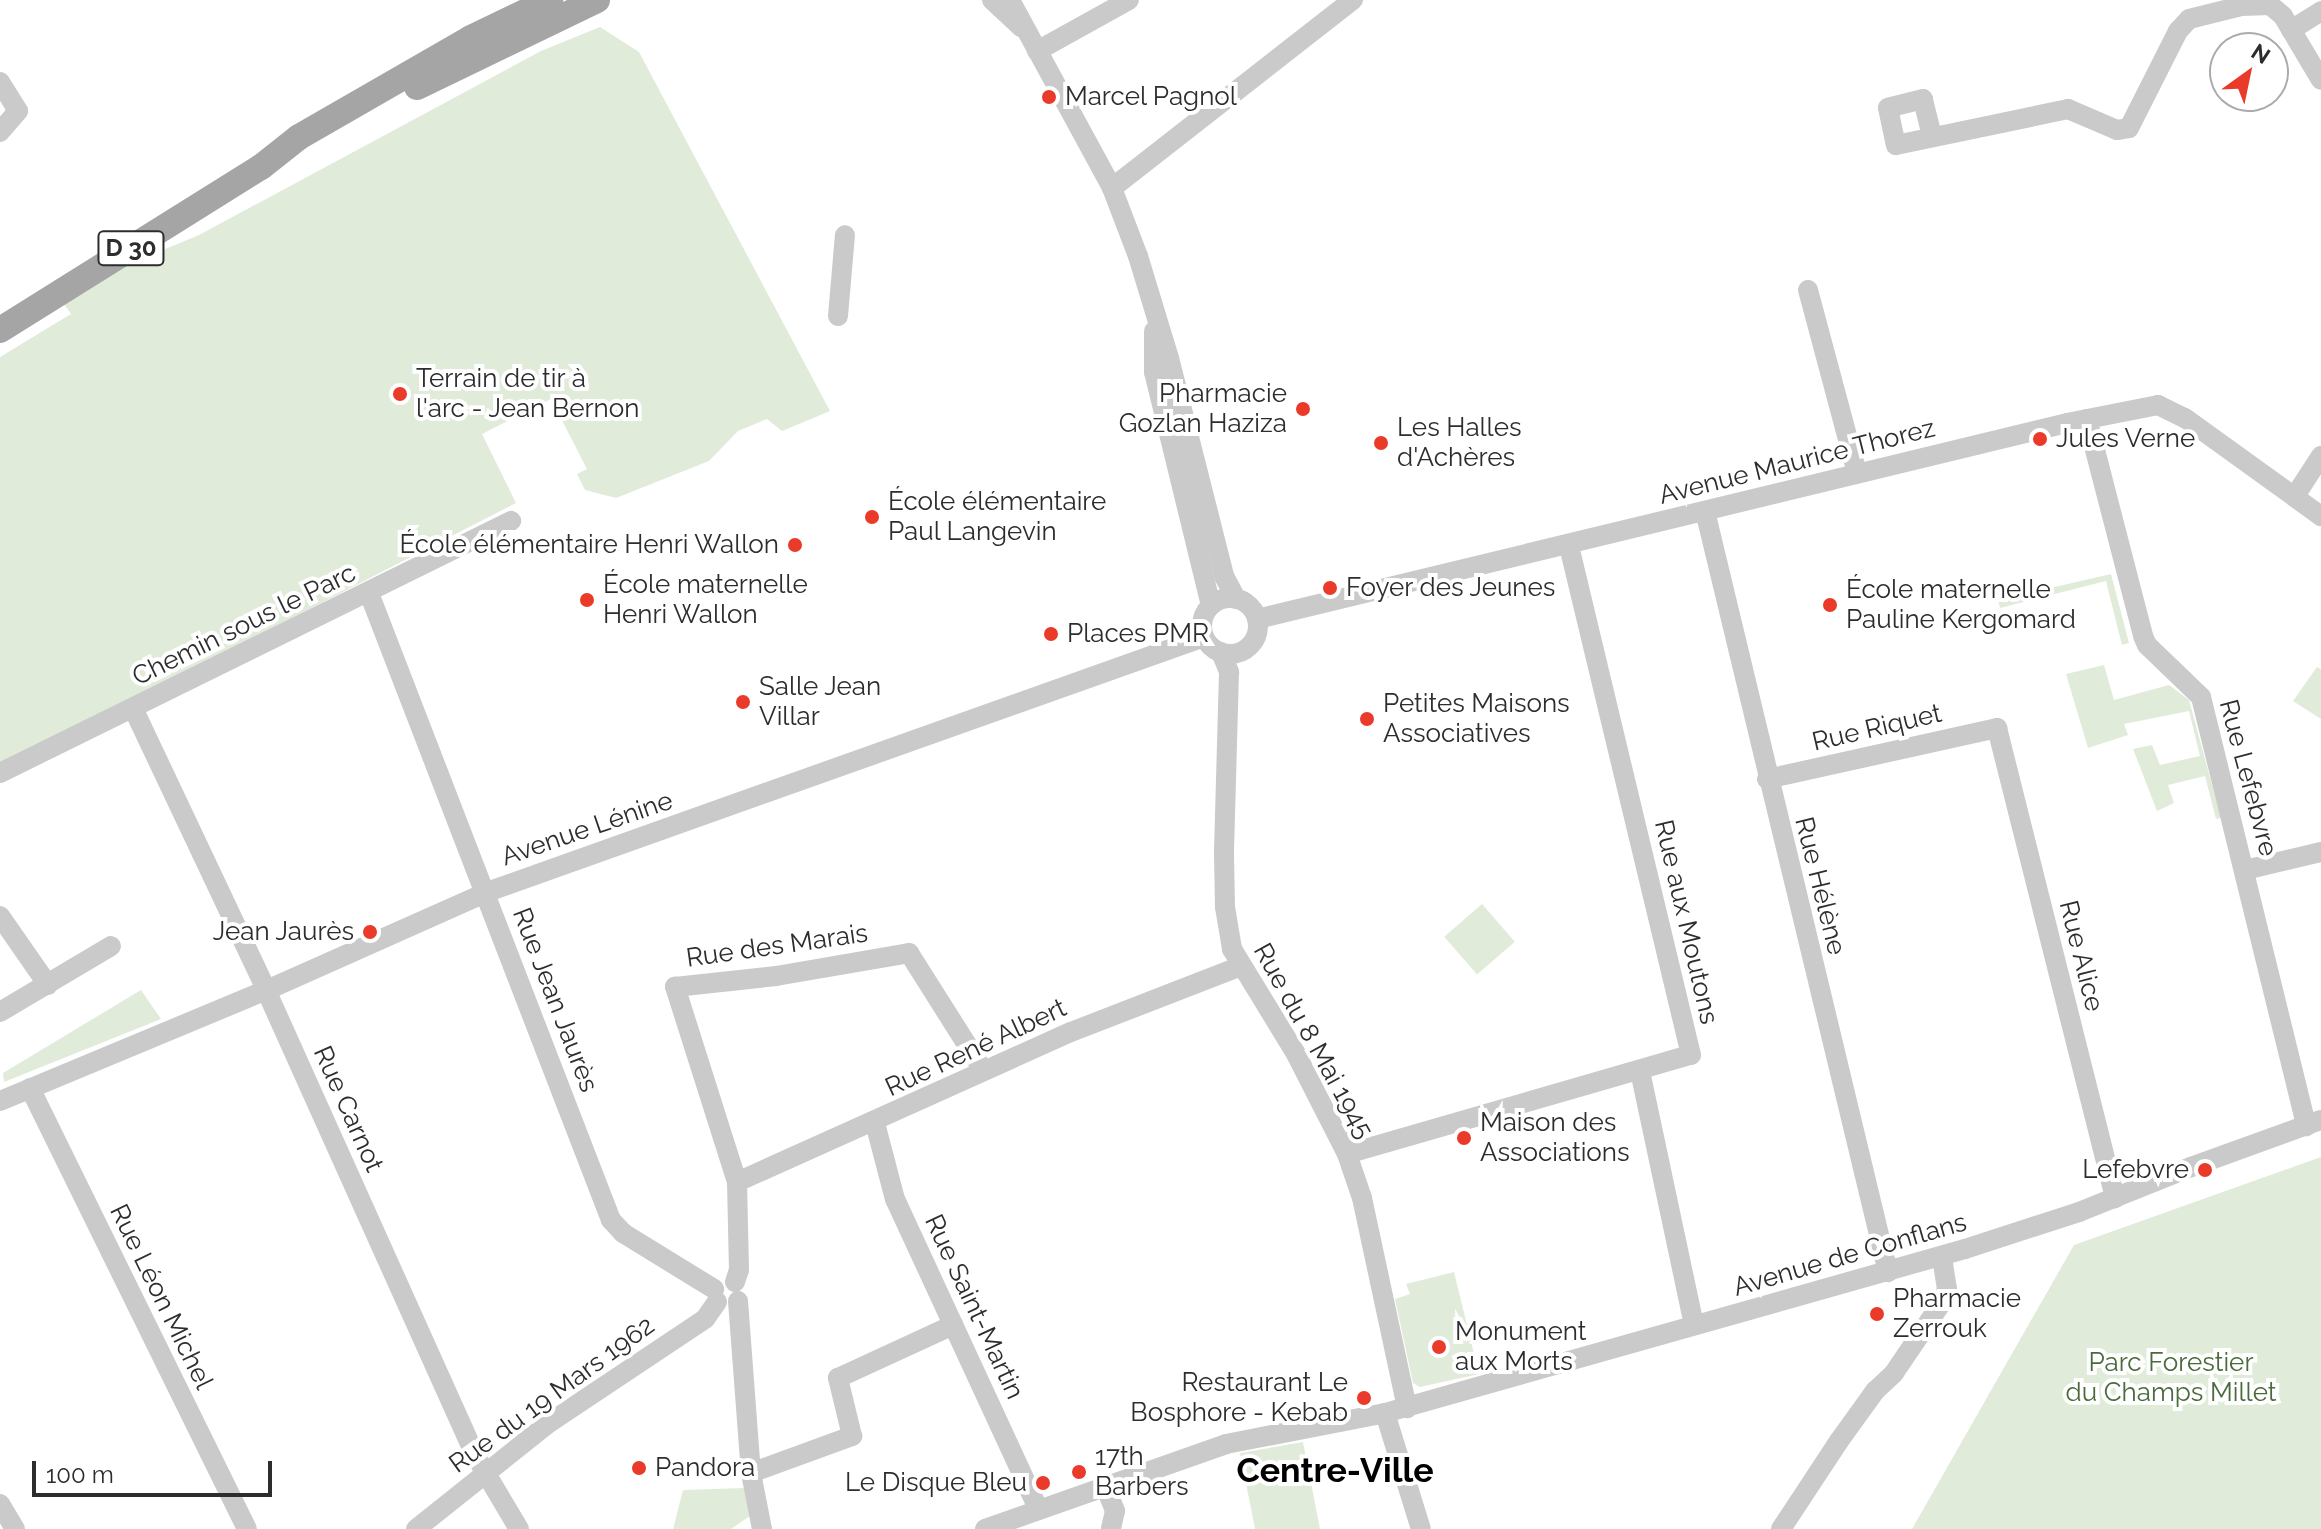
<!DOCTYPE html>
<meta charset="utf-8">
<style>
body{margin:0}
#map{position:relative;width:2321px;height:1529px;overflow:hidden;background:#fff;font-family:Raleway,sans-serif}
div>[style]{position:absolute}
.green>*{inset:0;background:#e1ebda;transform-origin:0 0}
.minor>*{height:20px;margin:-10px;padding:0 10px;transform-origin:10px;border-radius:10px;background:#cacaca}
.minor>.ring{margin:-10px;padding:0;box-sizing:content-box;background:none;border:20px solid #cacaca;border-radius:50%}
.major>*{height:26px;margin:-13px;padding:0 13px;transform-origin:13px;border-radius:13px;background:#a5a5a5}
.dots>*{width:22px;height:22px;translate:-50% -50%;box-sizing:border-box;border:4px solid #fff;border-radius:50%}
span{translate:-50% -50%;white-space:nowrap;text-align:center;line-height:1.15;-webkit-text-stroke:8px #fff;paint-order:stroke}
.shield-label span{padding:2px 6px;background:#fff;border:2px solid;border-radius:6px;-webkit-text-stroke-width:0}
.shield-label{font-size:24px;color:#2d2d2d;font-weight:700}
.poi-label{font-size:26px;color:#2d2d2d}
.left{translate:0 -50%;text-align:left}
.right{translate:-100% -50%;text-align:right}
.street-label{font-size:26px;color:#2d2d2d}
.park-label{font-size:26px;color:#496a3a}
.district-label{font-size:34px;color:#000;font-weight:700}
.north{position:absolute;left:2209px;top:32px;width:80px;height:80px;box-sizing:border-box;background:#fff;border:2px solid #ababab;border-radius:50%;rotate:33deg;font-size:22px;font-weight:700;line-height:32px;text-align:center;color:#2d2d2d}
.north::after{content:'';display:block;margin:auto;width:28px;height:36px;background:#e93a2a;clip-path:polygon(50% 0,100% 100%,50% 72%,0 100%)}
.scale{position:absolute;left:32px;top:1461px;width:240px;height:36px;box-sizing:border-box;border:4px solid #2d2d2d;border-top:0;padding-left:10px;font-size:24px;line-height:28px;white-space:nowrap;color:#2d2d2d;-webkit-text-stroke:6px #fff;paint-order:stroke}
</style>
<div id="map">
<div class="green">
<i style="clip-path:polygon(600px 27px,639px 52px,830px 411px,782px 431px,767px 419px,738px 431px,709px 461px,616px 498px,585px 490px,577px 474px,587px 469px,551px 399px,482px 434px,516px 503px,0 768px,0 357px,71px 314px,57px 294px,199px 235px,541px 51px)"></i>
<i style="clip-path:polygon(2111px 574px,2129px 643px,2122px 645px,2106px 581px,2000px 608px,1998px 600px)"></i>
<i style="clip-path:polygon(2104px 665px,2114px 700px,2169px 685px,2189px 700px,2221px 818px,2216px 819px,2205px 776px,2168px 785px,2174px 803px,2157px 811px,2133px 749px,2152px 745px,2160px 765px,2200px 756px,2189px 711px,2124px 724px,2128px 735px,2088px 748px,2066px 674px)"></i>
<i style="clip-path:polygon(2317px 667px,2321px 669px,2321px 719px,2293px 701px)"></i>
<i style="left:1482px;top:904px;width:50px;height:50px;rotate:49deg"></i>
<i style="clip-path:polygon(141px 990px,161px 1019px,4px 1082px,3px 1073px)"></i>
<i style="clip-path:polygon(2321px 1157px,2321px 1529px,1912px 1529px,2074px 1245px)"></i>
<i style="clip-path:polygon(1454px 1272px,1479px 1374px,1420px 1387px,1413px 1383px,1395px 1299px,1410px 1294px,1406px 1284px)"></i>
<i style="clip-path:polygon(1303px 1442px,1320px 1529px,1255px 1529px,1240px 1453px)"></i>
<i style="clip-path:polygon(745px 1488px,750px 1516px,731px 1529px,673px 1529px,683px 1490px)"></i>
</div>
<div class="minor">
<i style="left:992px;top:0;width:40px;rotate:43deg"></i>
<i style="left:1010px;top:0;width:214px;rotate:61.5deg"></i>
<i style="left:1112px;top:188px;width:73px;rotate:69.1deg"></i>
<i style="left:1138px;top:256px;width:107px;rotate:73.1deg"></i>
<i style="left:1169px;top:358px;width:225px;rotate:75.8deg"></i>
<i style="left:1224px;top:576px;width:26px;rotate:62deg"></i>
<i style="left:2291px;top:30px;width:36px;rotate:-32deg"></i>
<i style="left:1037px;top:51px;width:105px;rotate:-29deg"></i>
<i style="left:0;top:82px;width:34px;rotate:58deg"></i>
<i style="left:18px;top:111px;width:28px;rotate:131deg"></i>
<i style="left:1932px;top:136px;width:38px;rotate:-104deg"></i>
<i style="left:1923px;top:99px;width:36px;rotate:166deg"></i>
<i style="left:1888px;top:108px;width:38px;rotate:78deg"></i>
<i style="left:1896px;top:145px;width:176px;rotate:-11.8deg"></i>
<i style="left:2068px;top:109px;width:53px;rotate:23.2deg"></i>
<i style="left:2117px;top:130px;width:12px;rotate:-9deg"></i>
<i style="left:2129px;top:128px;width:109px;rotate:-63.2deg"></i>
<i style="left:2178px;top:31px;width:16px;rotate:-47deg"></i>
<i style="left:2189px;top:19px;width:54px;rotate:-14deg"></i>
<i style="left:2241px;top:6px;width:29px;rotate:-2deg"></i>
<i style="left:2270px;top:5px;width:17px;rotate:40deg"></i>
<i style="left:2283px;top:16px;width:74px;rotate:59.3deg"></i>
<i style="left:1112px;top:188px;width:306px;rotate:-38deg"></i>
<i style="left:1808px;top:290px;width:189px;rotate:75deg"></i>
<i style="left:838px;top:316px;width:81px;rotate:-85.1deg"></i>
<i style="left:1154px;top:331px;width:41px;rotate:90deg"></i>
<i style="left:1154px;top:372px;width:240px;rotate:76.3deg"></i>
<i style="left:2087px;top:419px;width:224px;rotate:75.5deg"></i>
<i style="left:2143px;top:636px;width:10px;rotate:66deg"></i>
<i style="left:2147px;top:645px;width:75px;rotate:43.9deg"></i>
<i style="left:2201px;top:697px;width:442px;rotate:76.2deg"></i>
<i style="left:2295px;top:496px;width:48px;rotate:-57deg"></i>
<i style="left:1705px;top:511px;width:783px;rotate:76.48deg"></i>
<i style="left:369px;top:593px;width:672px;rotate:68.9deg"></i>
<i style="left:611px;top:1220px;width:18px;rotate:47deg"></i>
<i style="left:623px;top:1233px;width:107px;rotate:31.6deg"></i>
<i class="ring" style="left:1202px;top:598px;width:36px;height:36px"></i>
<i style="left:1257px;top:619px;width:833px;rotate:-13.6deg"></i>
<i style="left:2067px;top:423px;width:93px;rotate:-11.2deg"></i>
<i style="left:2158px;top:405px;width:30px;rotate:26deg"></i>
<i style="left:2185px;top:418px;width:168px;rotate:35.8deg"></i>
<i style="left:1221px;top:652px;width:22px;rotate:68deg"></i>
<i style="left:1229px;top:672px;width:183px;rotate:91.6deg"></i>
<i style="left:1224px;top:855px;width:52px;rotate:88.9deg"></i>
<i style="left:1225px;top:907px;width:43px;rotate:80.5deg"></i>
<i style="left:1232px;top:949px;width:123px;rotate:58.6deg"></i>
<i style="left:1296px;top:1054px;width:112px;rotate:63deg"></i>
<i style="left:1347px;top:1154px;width:46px;rotate:71.2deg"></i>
<i style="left:1362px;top:1198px;width:215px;rotate:77.9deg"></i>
<i style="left:133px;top:708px;width:312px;rotate:64.7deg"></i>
<i style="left:266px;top:990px;width:510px;rotate:65.8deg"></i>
<i style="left:475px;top:1455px;width:86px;rotate:59.3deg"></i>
<i style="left:0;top:773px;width:570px;rotate:-26.25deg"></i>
<i style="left:1767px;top:779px;width:236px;rotate:-12.5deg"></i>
<i style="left:1997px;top:728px;width:485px;rotate:75.9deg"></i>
<i style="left:2245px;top:870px;width:78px;rotate:-13.3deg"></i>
<i style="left:0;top:916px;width:84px;rotate:55.2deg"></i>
<i style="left:0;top:1012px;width:129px;rotate:-30.7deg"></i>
<i style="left:1640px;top:1071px;width:260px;rotate:78deg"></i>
<i style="left:30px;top:1088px;width:491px;rotate:63.8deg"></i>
<i style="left:0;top:1101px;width:299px;rotate:-22.6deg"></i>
<i style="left:276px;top:986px;width:231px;rotate:-24deg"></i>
<i style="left:487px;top:892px;width:761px;rotate:-19.58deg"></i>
<i style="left:875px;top:1123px;width:79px;rotate:75.3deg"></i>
<i style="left:895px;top:1199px;width:341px;rotate:65.2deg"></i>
<i style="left:1347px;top:1154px;width:358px;rotate:-16.1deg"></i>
<i style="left:1691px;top:1055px;width:523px;rotate:-103.48deg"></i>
<i style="left:737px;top:1182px;width:366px;rotate:-24.2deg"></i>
<i style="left:1071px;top:1032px;width:180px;rotate:-21.2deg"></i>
<i style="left:735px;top:1282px;width:13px;rotate:-72deg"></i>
<i style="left:739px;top:1270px;width:88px;rotate:-91.3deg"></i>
<i style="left:737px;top:1182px;width:205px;rotate:-107.6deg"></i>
<i style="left:675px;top:987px;width:102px;rotate:-6.2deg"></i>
<i style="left:776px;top:976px;width:135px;rotate:-9.8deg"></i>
<i style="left:909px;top:953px;width:138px;rotate:57.7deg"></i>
<i style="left:738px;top:1301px;width:172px;rotate:85.7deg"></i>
<i style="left:751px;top:1473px;width:57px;rotate:78.9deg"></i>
<i style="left:1385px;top:1413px;width:121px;rotate:72.8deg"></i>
<i style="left:751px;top:1473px;width:108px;rotate:-20.1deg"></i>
<i style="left:852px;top:1436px;width:60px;rotate:-103.6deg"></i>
<i style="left:838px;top:1378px;width:127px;rotate:-24.7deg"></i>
<i style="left:1105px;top:1486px;width:27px;rotate:68deg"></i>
<i style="left:1115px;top:1511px;width:18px;rotate:103deg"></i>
<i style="left:0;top:1504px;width:29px;rotate:59deg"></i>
<i style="left:416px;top:1529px;width:170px;rotate:-38.6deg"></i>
<i style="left:549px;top:1423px;width:187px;rotate:-33.7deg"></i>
<i style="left:705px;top:1319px;width:21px;rotate:-55deg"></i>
<i style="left:985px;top:1529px;width:256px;rotate:-19.4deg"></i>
<i style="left:1226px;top:1444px;width:162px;rotate:-11deg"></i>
<i style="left:1385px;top:1413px;width:603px;rotate:-15.79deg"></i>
<i style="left:1965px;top:1249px;width:120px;rotate:-18deg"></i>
<i style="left:2079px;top:1212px;width:121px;rotate:-21.9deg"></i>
<i style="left:2191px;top:1167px;width:138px;rotate:-19.9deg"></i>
<i style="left:1781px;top:1529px;width:105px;rotate:-56.6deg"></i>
<i style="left:1839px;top:1441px;width:62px;rotate:-54.2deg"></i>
<i style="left:1875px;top:1391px;width:26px;rotate:-43deg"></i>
<i style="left:1894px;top:1373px;width:86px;rotate:-55.9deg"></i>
<i style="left:1942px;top:1302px;width:14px;rotate:-69deg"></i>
<i style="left:1947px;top:1289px;width:33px;rotate:-99deg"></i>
</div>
<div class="major">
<i style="left:417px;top:87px;width:200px;rotate:-25.8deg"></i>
<i style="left:0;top:330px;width:308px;rotate:-32deg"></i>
<i style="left:261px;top:167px;width:48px;rotate:-38.3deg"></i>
<i style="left:299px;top:137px;width:198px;rotate:-29.9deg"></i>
<i style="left:471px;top:38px;width:88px;rotate:-25.7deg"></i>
</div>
<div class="dots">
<i style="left:1049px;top:97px;background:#e93a2a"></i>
<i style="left:400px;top:394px;background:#e93a2a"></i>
<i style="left:1303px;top:409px;background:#e93a2a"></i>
<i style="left:2040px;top:439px;background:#e93a2a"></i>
<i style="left:1381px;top:443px;background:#e93a2a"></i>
<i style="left:872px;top:517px;background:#e93a2a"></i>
<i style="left:795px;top:545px;background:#e93a2a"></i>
<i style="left:1330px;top:588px;background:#e93a2a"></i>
<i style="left:587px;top:600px;background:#e93a2a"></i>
<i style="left:1830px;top:605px;background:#e93a2a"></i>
<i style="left:1051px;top:634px;background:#e93a2a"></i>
<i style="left:743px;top:702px;background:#e93a2a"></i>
<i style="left:1367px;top:719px;background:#e93a2a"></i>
<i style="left:370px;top:932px;background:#e93a2a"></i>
<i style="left:1464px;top:1138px;background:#e93a2a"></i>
<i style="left:2205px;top:1170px;background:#e93a2a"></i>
<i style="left:1877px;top:1314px;background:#e93a2a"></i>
<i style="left:1439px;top:1347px;background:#e93a2a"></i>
<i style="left:1364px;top:1398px;background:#e93a2a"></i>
<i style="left:639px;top:1468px;background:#e93a2a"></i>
<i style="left:1079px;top:1472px;background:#e93a2a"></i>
<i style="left:1043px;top:1483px;background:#e93a2a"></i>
</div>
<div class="shield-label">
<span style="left:131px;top:248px">D 30</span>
</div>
<div class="poi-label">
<span class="left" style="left:1065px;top:97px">Marcel Pagnol</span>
<span class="left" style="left:416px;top:394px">Terrain de tir à<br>l'arc - Jean Bernon</span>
<span class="right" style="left:1287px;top:409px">Pharmacie<br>Gozlan Haziza</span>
<span class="left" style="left:1397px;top:443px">Les Halles<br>d'Achères</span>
<span class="left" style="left:2056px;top:439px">Jules Verne</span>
<span class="left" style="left:888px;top:517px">École élémentaire<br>Paul Langevin</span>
<span class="right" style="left:779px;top:545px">École élémentaire Henri Wallon</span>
<span class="left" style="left:603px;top:600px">École maternelle<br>Henri Wallon</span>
<span class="left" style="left:1346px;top:588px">Foyer des Jeunes</span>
<span class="left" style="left:1846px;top:605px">École maternelle<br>Pauline Kergomard</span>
<span class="left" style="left:1067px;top:634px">Places PMR</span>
<span class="left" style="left:759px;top:702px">Salle Jean<br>Villar</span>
<span class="left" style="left:1383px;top:719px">Petites Maisons<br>Associatives</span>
<span class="right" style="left:354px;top:932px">Jean Jaurès</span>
<span class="left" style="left:1480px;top:1138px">Maison des<br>Associations</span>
<span class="right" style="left:2189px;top:1170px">Lefebvre</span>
<span class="left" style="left:1893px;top:1314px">Pharmacie<br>Zerrouk</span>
<span class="left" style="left:1455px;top:1347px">Monument<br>aux Morts</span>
<span class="right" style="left:1348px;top:1398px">Restaurant Le<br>Bosphore - Kebab</span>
<span class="left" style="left:1095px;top:1472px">17th<br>Barbers</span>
<span class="left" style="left:655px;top:1468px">Pandora</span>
<span class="right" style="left:1027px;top:1483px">Le Disque Bleu</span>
</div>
<div class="street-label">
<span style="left:1797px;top:462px;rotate:-14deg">Avenue Maurice Thorez</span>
<span style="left:244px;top:625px;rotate:-26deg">Chemin sous le Parc</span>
<span style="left:1877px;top:728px;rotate:-13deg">Rue Riquet</span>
<span style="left:2248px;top:778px;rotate:75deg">Rue Lefebvre</span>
<span style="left:587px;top:829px;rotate:-19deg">Avenue Lénine</span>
<span style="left:1820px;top:886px;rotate:76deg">Rue Hélène</span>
<span style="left:1686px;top:922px;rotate:77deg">Rue aux Moutons</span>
<span style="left:777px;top:946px;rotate:-8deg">Rue des Marais</span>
<span style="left:2081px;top:956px;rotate:76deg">Rue Alice</span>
<span style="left:555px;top:1000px;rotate:69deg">Rue Jean Jaurès</span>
<span style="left:1313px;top:1041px;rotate:61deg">Rue du 8 Mai 1945</span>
<span style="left:976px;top:1048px;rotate:-25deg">Rue René Albert</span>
<span style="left:348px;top:1109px;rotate:66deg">Rue Carnot</span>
<span style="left:1850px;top:1255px;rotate:-16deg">Avenue de Conflans</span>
<span style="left:161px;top:1297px;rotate:64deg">Rue Léon Michel</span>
<span style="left:974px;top:1307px;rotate:65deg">Rue Saint-Martin</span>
<span style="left:552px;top:1395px;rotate:-36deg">Rue du 19 Mars 1962</span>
</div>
<div class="park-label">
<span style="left:2171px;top:1378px">Parc Forestier<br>du Champs Millet</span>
</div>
<div class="district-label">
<span style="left:1335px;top:1471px">Centre-Ville</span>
</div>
<div class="north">N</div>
<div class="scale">100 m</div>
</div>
